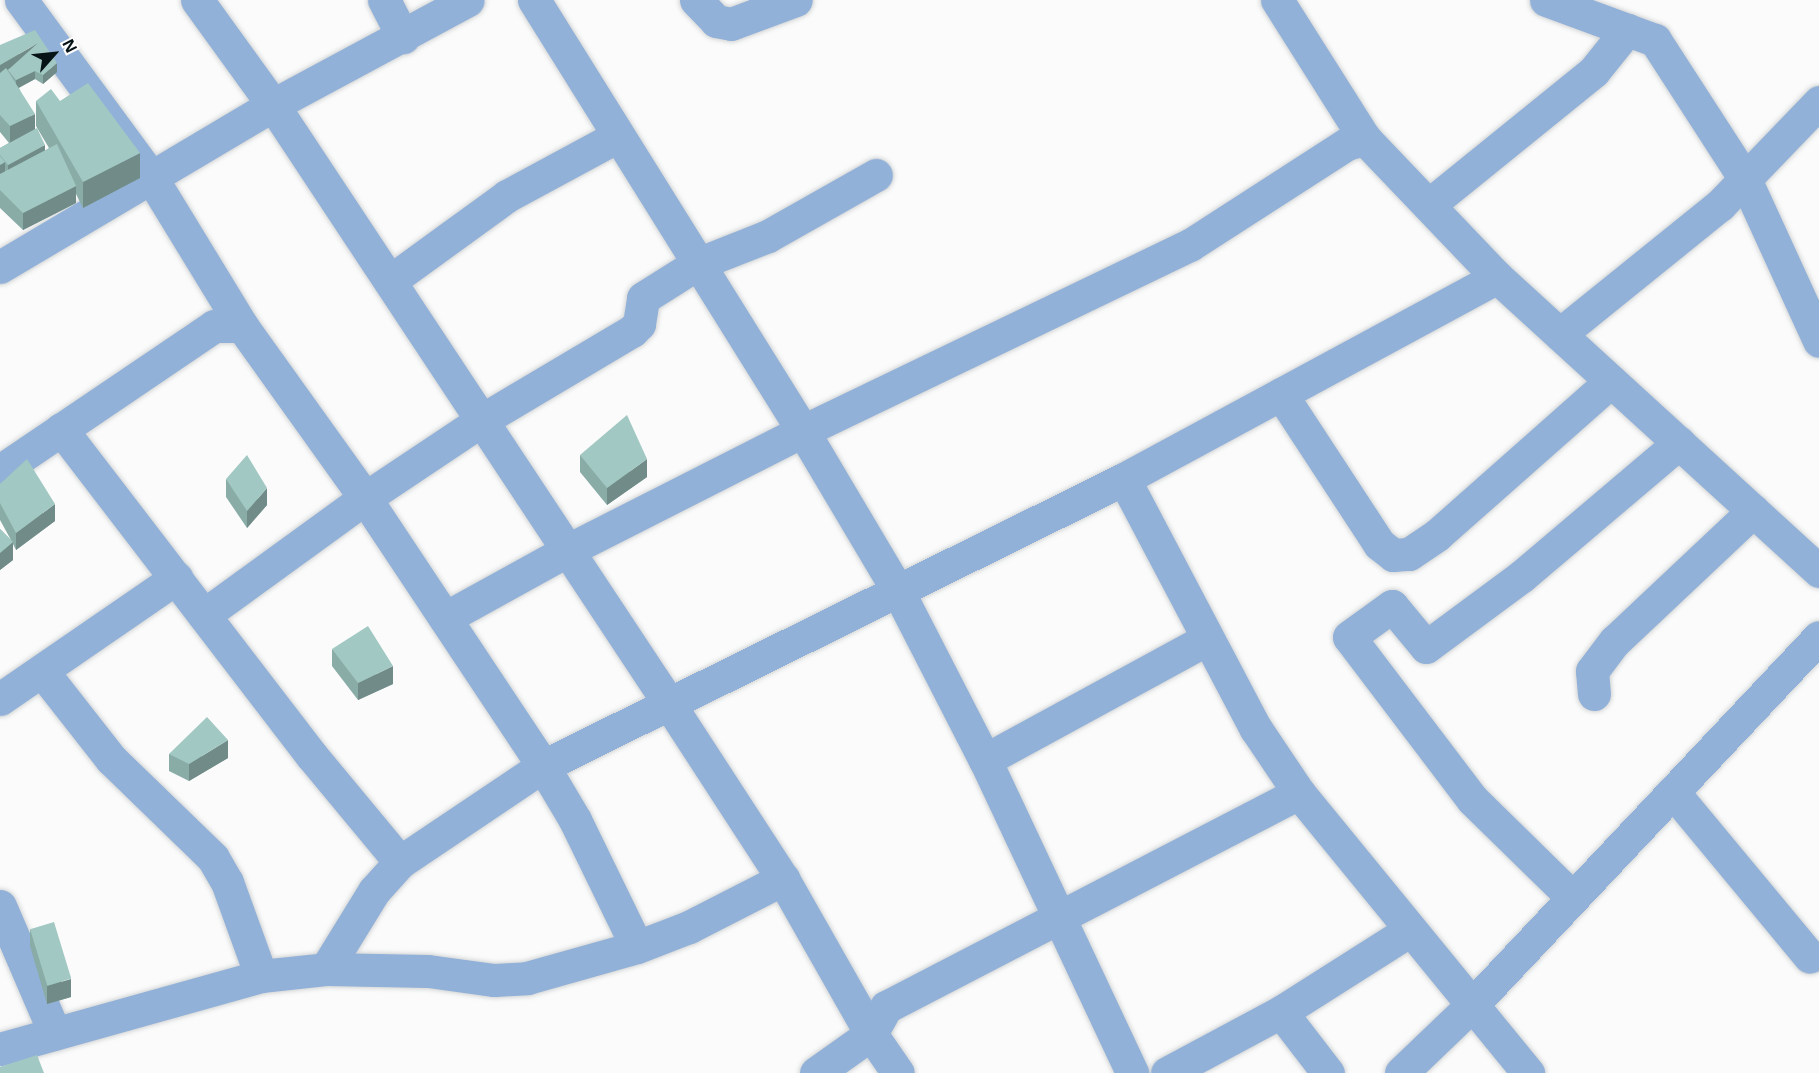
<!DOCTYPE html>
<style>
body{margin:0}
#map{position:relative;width:1819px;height:1073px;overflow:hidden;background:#fbfbfb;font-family:"Open Sans",sans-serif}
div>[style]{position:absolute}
.roads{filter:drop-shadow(0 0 2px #d4d6d7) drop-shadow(0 0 2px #d4d6d7)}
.street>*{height:33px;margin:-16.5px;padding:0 16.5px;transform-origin:16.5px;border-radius:16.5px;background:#92b1d8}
.wall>*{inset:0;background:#8aaca7}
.shaded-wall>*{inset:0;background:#718c88}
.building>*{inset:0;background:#a1c8c2;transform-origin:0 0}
span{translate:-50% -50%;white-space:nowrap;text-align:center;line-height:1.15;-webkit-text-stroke:6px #fff;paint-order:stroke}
.north{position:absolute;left:24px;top:24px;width:60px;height:60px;-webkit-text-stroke:4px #fff;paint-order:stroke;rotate:63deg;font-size:16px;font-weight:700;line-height:24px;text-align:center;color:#061317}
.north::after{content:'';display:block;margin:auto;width:21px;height:27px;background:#061317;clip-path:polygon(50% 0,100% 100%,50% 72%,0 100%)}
</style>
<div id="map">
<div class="roads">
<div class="street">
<i style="left:21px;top:0;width:220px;rotate:53.7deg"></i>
<i style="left:151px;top:177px;width:175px;rotate:58.6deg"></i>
<i style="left:197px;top:0;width:130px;rotate:54.1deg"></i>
<i style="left:273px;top:105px;width:716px;rotate:56.51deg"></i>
<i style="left:668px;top:702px;width:211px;rotate:57deg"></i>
<i style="left:783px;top:879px;width:178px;rotate:60.4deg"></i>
<i style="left:871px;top:1034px;width:47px;rotate:55.3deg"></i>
<i style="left:384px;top:0;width:42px;rotate:62.8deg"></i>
<i style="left:534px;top:0;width:508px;rotate:58.03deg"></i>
<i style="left:803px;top:431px;width:186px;rotate:59.3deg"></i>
<i style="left:898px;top:591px;width:190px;rotate:62.8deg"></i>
<i style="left:985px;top:760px;width:346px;rotate:64.8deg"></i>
<i style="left:696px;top:0;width:29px;rotate:46deg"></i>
<i style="left:716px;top:21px;width:15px;rotate:11deg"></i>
<i style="left:731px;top:24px;width:69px;rotate:-20.3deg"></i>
<i style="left:1277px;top:0;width:165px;rotate:57.7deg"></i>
<i style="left:1546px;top:0;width:116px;rotate:20.2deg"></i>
<i style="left:1655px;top:40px;width:166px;rotate:57.1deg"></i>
<i style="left:1745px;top:179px;width:178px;rotate:65.4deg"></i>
<i style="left:1430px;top:204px;width:211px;rotate:-39deg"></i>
<i style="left:1594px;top:71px;width:53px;rotate:-51.2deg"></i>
<i style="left:0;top:267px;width:317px;rotate:-30.7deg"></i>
<i style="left:273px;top:105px;width:221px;rotate:-28.3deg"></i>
<i style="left:390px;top:281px;width:145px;rotate:-36deg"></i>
<i style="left:507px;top:196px;width:126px;rotate:-28.4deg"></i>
<i style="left:1560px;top:334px;width:206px;rotate:-38.9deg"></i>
<i style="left:1720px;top:205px;width:143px;rotate:-46.1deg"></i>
<i style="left:1281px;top:394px;width:179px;rotate:56.8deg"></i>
<i style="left:1379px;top:544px;width:18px;rotate:38deg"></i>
<i style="left:1393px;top:555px;width:16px;rotate:-4deg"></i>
<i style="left:1409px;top:554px;width:34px;rotate:-34deg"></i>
<i style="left:1437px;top:535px;width:232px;rotate:-41.5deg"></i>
<i style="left:61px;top:429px;width:412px;rotate:52.5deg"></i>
<i style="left:312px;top:756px;width:138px;rotate:50.3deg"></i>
<i style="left:0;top:471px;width:258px;rotate:-34.1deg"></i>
<i style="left:214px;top:326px;width:28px"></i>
<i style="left:242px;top:326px;width:211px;rotate:54.4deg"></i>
<i style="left:365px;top:498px;width:322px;rotate:56.4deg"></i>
<i style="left:543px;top:766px;width:63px;rotate:59.3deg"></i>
<i style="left:575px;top:820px;width:141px;rotate:64deg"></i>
<i style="left:1124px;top:479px;width:283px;rotate:62.2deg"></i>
<i style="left:1256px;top:729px;width:77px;rotate:56.1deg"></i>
<i style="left:1299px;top:793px;width:362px;rotate:50.7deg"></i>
<i style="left:204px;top:615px;width:199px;rotate:-36deg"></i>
<i style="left:365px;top:498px;width:141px;rotate:-33.7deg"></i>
<i style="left:482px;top:420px;width:174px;rotate:-30.7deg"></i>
<i style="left:632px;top:331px;width:10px;rotate:-45deg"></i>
<i style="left:639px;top:324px;width:26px;rotate:-81deg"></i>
<i style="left:643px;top:298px;width:64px;rotate:-32.2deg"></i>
<i style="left:697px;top:264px;width:76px;rotate:-21.5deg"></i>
<i style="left:768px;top:236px;width:124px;rotate:-29.5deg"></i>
<i style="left:445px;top:618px;width:141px;rotate:-28.9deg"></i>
<i style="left:568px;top:550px;width:263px;rotate:-26.9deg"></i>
<i style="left:803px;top:431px;width:429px;rotate:-25.7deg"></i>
<i style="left:1190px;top:245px;width:187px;rotate:-32.8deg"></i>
<i style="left:1347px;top:144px;width:19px;rotate:-16deg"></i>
<i style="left:1365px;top:139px;width:191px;rotate:46.3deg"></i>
<i style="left:1497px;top:277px;width:436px;rotate:42.4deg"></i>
<i style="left:42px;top:671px;width:112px;rotate:51.9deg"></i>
<i style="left:111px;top:759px;width:142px;rotate:44.1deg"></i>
<i style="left:213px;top:858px;width:28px;rotate:60deg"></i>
<i style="left:227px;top:882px;width:100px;rotate:70.1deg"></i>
<i style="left:1594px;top:694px;width:23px;rotate:-95deg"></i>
<i style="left:1592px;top:671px;width:38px;rotate:-53deg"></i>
<i style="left:1615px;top:641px;width:190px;rotate:-43.3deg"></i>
<i style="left:0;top:699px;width:214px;rotate:-34.5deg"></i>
<i style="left:985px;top:760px;width:253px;rotate:-28.6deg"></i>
<i style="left:1673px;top:792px;width:214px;rotate:50.3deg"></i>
<i style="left:1573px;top:898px;width:141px;rotate:-135.6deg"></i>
<i style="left:1472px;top:799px;width:203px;rotate:-127.2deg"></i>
<i style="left:1349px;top:637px;width:53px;rotate:-35.8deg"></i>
<i style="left:1392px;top:606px;width:53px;rotate:50.3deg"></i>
<i style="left:1426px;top:647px;width:119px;rotate:-36.5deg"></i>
<i style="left:1522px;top:576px;width:206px;rotate:-40.3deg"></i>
<i style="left:0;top:906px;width:139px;rotate:66.7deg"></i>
<i style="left:326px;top:969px;width:92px;rotate:-58.4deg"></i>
<i style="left:374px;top:891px;width:39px;rotate:-48deg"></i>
<i style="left:400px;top:862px;width:172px;rotate:-33.9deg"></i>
<i style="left:543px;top:766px;width:648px;rotate:-26.29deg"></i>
<i style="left:1124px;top:479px;width:424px;rotate:-28.4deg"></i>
<i style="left:1281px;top:1012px;width:77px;rotate:52.4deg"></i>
<i style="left:0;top:1049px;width:271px;rotate:-15.6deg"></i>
<i style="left:261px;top:976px;width:65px;rotate:-6.1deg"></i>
<i style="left:326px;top:969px;width:102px;rotate:1.1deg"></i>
<i style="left:428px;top:971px;width:67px;rotate:7.8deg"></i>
<i style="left:494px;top:980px;width:33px;rotate:-3deg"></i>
<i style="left:527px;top:978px;width:114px;rotate:-15.7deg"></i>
<i style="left:637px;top:947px;width:56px;rotate:-21deg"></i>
<i style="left:689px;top:927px;width:106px;rotate:-27.1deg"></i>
<i style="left:816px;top:1073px;width:67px;rotate:-35.3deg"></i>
<i style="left:871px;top:1034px;width:31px;rotate:-61deg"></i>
<i style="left:886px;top:1007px;width:465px;rotate:-27.4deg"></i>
<i style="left:1167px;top:1073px;width:129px;rotate:-28.2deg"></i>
<i style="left:1281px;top:1012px;width:153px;rotate:-32.4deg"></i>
<i style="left:1401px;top:1073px;width:100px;rotate:-43.8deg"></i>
<i style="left:1473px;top:1004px;width:504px;rotate:-46.69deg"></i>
</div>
</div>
<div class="wall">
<i style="clip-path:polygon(0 45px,57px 72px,43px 84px,35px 79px,19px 88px,35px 129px,45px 151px,49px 148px,36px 126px,36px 101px,60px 101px,140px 178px,83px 208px,76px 194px,76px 203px,23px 230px,0 208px,0 148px,9px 143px,0 132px)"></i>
<i style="clip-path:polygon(580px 455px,647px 477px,607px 505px,580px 472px)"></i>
<i style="clip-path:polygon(226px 479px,267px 505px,247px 528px,226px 497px)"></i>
<i style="clip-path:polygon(0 484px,55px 521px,16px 550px,13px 544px,13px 560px,0 570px,0 529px,11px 540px,0 520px)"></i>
<i style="clip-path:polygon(332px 649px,393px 684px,358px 700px,332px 666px)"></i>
<i style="clip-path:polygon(169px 754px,228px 758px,189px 781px,169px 771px)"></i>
<i style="clip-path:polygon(30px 929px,71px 997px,47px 1004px,30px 946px)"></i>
</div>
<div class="shaded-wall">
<i style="clip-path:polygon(38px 43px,38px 52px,0 74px,0 65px)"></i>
<i style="clip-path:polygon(57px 63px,57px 72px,43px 84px,43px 75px)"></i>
<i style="clip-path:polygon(35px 71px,35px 79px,16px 89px,16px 80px)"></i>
<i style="clip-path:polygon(35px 114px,35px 131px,10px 144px,10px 126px)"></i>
<i style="clip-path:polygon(45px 145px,45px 154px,8px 174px,8px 165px)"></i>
<i style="clip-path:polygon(140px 153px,140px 178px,83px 208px,83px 182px)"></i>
<i style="clip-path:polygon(5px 162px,5px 180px,0 183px,0 165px)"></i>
<i style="clip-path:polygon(76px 186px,76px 203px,23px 230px,23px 213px)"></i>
<i style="clip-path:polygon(647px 459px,647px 477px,607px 505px,607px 488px)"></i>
<i style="clip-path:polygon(267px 488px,267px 505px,247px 528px,247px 511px)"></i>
<i style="clip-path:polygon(55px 504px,55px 521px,16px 550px,16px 533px)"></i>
<i style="clip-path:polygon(13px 542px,13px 560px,0 570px,0 553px)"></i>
<i style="clip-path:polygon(393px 666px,393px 684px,358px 700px,358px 683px)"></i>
<i style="clip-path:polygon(228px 740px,228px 758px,189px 781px,189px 764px)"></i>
<i style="clip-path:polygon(71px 979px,71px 997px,47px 1004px,47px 986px)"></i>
</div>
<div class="building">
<i style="clip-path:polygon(35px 30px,57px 63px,43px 75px,35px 71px,16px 80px,8px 70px,38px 43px,0 65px,0 45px)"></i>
<i style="clip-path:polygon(6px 68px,35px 114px,10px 126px,0 115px,0 73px)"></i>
<i style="clip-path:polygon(88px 83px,140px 153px,83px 182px,36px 101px,51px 89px,60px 101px)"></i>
<i style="clip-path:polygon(37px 128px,45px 145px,8px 165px,0 155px,0 148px)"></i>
<i style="clip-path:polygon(57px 144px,76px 186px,23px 213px,0 190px,0 174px)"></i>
<i style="clip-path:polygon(0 156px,5px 162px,0 165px)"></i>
<i style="clip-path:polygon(627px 415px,647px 459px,607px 488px,580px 455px)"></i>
<i style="clip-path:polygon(247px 455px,267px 488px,247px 511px,226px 479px)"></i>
<i style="clip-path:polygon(27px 459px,55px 504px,16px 533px,0 503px,0 484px)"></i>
<i style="clip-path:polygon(0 529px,13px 542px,0 553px)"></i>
<i style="clip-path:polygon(368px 626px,393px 666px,358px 683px,332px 649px)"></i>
<i style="clip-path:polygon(207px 717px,228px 740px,189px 764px,169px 754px)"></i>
<i style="left:54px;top:922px;width:59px;height:25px;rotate:73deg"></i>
<i style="clip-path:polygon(37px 1055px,44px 1073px,0 1073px,0 1067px)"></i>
</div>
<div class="north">N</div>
</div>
